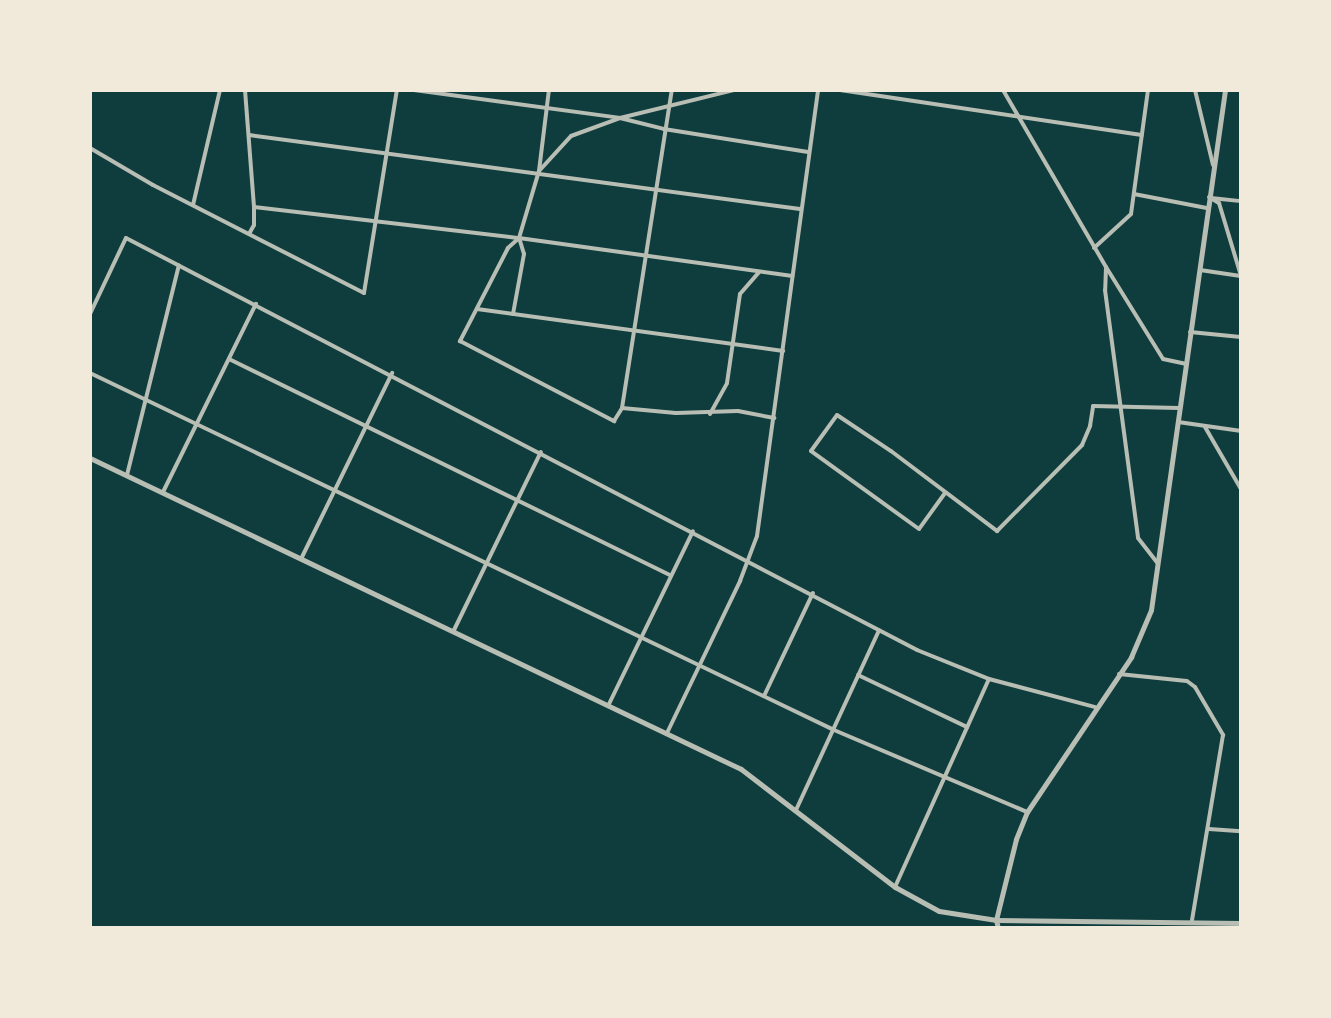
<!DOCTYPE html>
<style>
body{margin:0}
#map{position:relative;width:1331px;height:1018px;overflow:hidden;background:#0f3d3e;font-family:"Playfair Display",serif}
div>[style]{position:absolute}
.minor>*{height:4px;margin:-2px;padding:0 2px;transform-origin:2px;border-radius:2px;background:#b8beb3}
.tertiary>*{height:5px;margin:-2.5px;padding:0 2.5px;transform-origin:2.5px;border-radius:2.5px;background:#b8beb3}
span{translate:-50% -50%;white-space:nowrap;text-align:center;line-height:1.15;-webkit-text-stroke:8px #f1e9da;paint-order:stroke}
.frame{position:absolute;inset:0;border:92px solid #f1e9da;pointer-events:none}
</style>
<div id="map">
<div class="minor">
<i style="left:245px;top:90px;width:117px;rotate:85.6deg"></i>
<i style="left:254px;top:207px;width:18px;rotate:90deg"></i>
<i style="left:254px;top:225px;width:10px;rotate:119deg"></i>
<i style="left:414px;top:90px;width:208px;rotate:7.7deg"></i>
<i style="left:620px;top:118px;width:45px;rotate:14deg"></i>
<i style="left:664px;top:129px;width:146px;rotate:9.1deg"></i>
<i style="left:840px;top:90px;width:305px;rotate:8.5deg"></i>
<i style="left:1003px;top:90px;width:205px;rotate:59.8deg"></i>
<i style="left:1106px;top:267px;width:23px;rotate:92deg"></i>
<i style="left:1105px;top:290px;width:250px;rotate:82.4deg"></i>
<i style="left:1138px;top:538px;width:31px;rotate:52deg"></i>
<i style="left:1195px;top:90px;width:77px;rotate:76.5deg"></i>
<i style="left:249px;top:135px;width:556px;rotate:7.65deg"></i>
<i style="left:90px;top:148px;width:73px;rotate:30.4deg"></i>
<i style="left:153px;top:185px;width:237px;rotate:27.1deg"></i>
<i style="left:364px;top:293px;width:206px;rotate:-80.8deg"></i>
<i style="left:539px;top:171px;width:47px;rotate:-47.6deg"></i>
<i style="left:571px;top:136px;width:52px;rotate:-20.2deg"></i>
<i style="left:620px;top:118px;width:117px;rotate:-13.8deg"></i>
<i style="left:1134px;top:194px;width:74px;rotate:10.9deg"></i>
<i style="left:1209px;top:197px;width:12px;rotate:31deg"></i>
<i style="left:1219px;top:203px;width:76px;rotate:73.2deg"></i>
<i style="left:1211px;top:198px;width:30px;rotate:6deg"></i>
<i style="left:193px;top:205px;width:118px;rotate:-76.8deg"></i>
<i style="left:254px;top:207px;width:267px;rotate:6.7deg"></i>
<i style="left:519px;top:238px;width:276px;rotate:7.9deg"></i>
<i style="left:519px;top:238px;width:15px;rotate:138deg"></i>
<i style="left:508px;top:248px;width:105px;rotate:117.3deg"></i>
<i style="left:460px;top:341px;width:174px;rotate:27.5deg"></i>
<i style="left:614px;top:421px;width:15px;rotate:-58deg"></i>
<i style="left:622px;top:408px;width:322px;rotate:-81.1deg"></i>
<i style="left:1094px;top:248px;width:50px;rotate:-42.6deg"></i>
<i style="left:1131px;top:214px;width:125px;rotate:-82.2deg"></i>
<i style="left:1106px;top:267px;width:108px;rotate:58.2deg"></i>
<i style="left:1163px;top:359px;width:24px;rotate:12deg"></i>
<i style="left:1200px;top:270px;width:41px;rotate:8.3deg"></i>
<i style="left:477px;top:309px;width:309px;rotate:7.8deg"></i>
<i style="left:90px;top:314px;width:84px;rotate:-64.7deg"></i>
<i style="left:126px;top:238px;width:892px;rotate:27.51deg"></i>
<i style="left:917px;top:650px;width:78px;rotate:21.9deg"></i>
<i style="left:989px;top:679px;width:110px;rotate:14.8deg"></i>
<i style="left:513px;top:314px;width:61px;rotate:-79.6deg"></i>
<i style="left:524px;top:254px;width:17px;rotate:-107deg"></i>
<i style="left:519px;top:238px;width:70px;rotate:-73.4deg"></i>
<i style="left:539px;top:171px;width:82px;rotate:-83deg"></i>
<i style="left:1190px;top:332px;width:51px;rotate:5.6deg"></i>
<i style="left:229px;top:359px;width:492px;rotate:26.1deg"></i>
<i style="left:90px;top:373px;width:825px;rotate:25.63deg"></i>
<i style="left:834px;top:730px;width:210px;rotate:23deg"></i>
<i style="left:622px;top:408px;width:54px;rotate:5.3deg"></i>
<i style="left:676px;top:413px;width:62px;rotate:-1.8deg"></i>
<i style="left:738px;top:411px;width:37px;rotate:11deg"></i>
<i style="left:710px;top:414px;width:35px;rotate:-61deg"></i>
<i style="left:727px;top:383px;width:90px;rotate:-81.7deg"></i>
<i style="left:740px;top:294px;width:29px;rotate:-49deg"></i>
<i style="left:1178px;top:422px;width:64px;rotate:8.1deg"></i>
<i style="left:1205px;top:427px;width:72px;rotate:59.9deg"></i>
<i style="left:127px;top:475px;width:216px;rotate:-76.1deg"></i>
<i style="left:163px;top:492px;width:210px;rotate:-63.7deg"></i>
<i style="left:945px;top:493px;width:44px;rotate:125.8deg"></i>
<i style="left:919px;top:529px;width:133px;rotate:-144.2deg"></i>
<i style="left:811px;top:451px;width:44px;rotate:-54.2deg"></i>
<i style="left:837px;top:415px;width:65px;rotate:33.7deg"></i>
<i style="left:891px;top:451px;width:133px;rotate:37deg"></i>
<i style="left:997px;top:531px;width:121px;rotate:-45.3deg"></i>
<i style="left:1082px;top:445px;width:21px;rotate:-67deg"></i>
<i style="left:1090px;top:426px;width:20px;rotate:-81deg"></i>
<i style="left:1093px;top:406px;width:86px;rotate:1.3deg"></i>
<i style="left:302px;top:557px;width:205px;rotate:-63.9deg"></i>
<i style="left:454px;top:630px;width:198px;rotate:-64deg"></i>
<i style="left:1119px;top:674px;width:68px;rotate:5.9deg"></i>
<i style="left:1187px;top:681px;width:10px;rotate:37deg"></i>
<i style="left:1195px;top:687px;width:56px;rotate:59.7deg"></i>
<i style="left:1223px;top:735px;width:189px;rotate:99.5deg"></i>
<i style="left:858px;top:675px;width:121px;rotate:25.5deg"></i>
<i style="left:764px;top:696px;width:114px;rotate:-64.6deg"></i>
<i style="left:609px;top:704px;width:192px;rotate:-64.1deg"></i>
<i style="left:667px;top:733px;width:169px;rotate:-64.3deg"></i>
<i style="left:740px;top:581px;width:48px;rotate:-69.3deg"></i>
<i style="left:757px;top:536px;width:450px;rotate:-82.2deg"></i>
<i style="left:796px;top:810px;width:198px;rotate:-65.2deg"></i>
<i style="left:1209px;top:829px;width:32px;rotate:4deg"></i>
<i style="left:895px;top:887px;width:228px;rotate:-65.7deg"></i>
</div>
<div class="tertiary">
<i style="left:90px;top:458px;width:721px;rotate:25.54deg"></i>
<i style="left:741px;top:769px;width:194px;rotate:37.5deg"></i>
<i style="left:895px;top:887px;width:50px;rotate:28.6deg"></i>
<i style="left:939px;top:911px;width:58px;rotate:9deg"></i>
<i style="left:996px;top:920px;width:245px;rotate:0.7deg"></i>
<i style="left:998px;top:928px;width:8px;rotate:-104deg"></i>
<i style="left:996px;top:920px;width:83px;rotate:-76.1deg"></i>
<i style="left:1016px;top:839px;width:29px;rotate:-68deg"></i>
<i style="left:1027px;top:812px;width:187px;rotate:-56.1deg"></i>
<i style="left:1131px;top:657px;width:51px;rotate:-66.9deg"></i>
<i style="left:1151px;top:610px;width:525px;rotate:-81.9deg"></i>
</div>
<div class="frame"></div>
</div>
